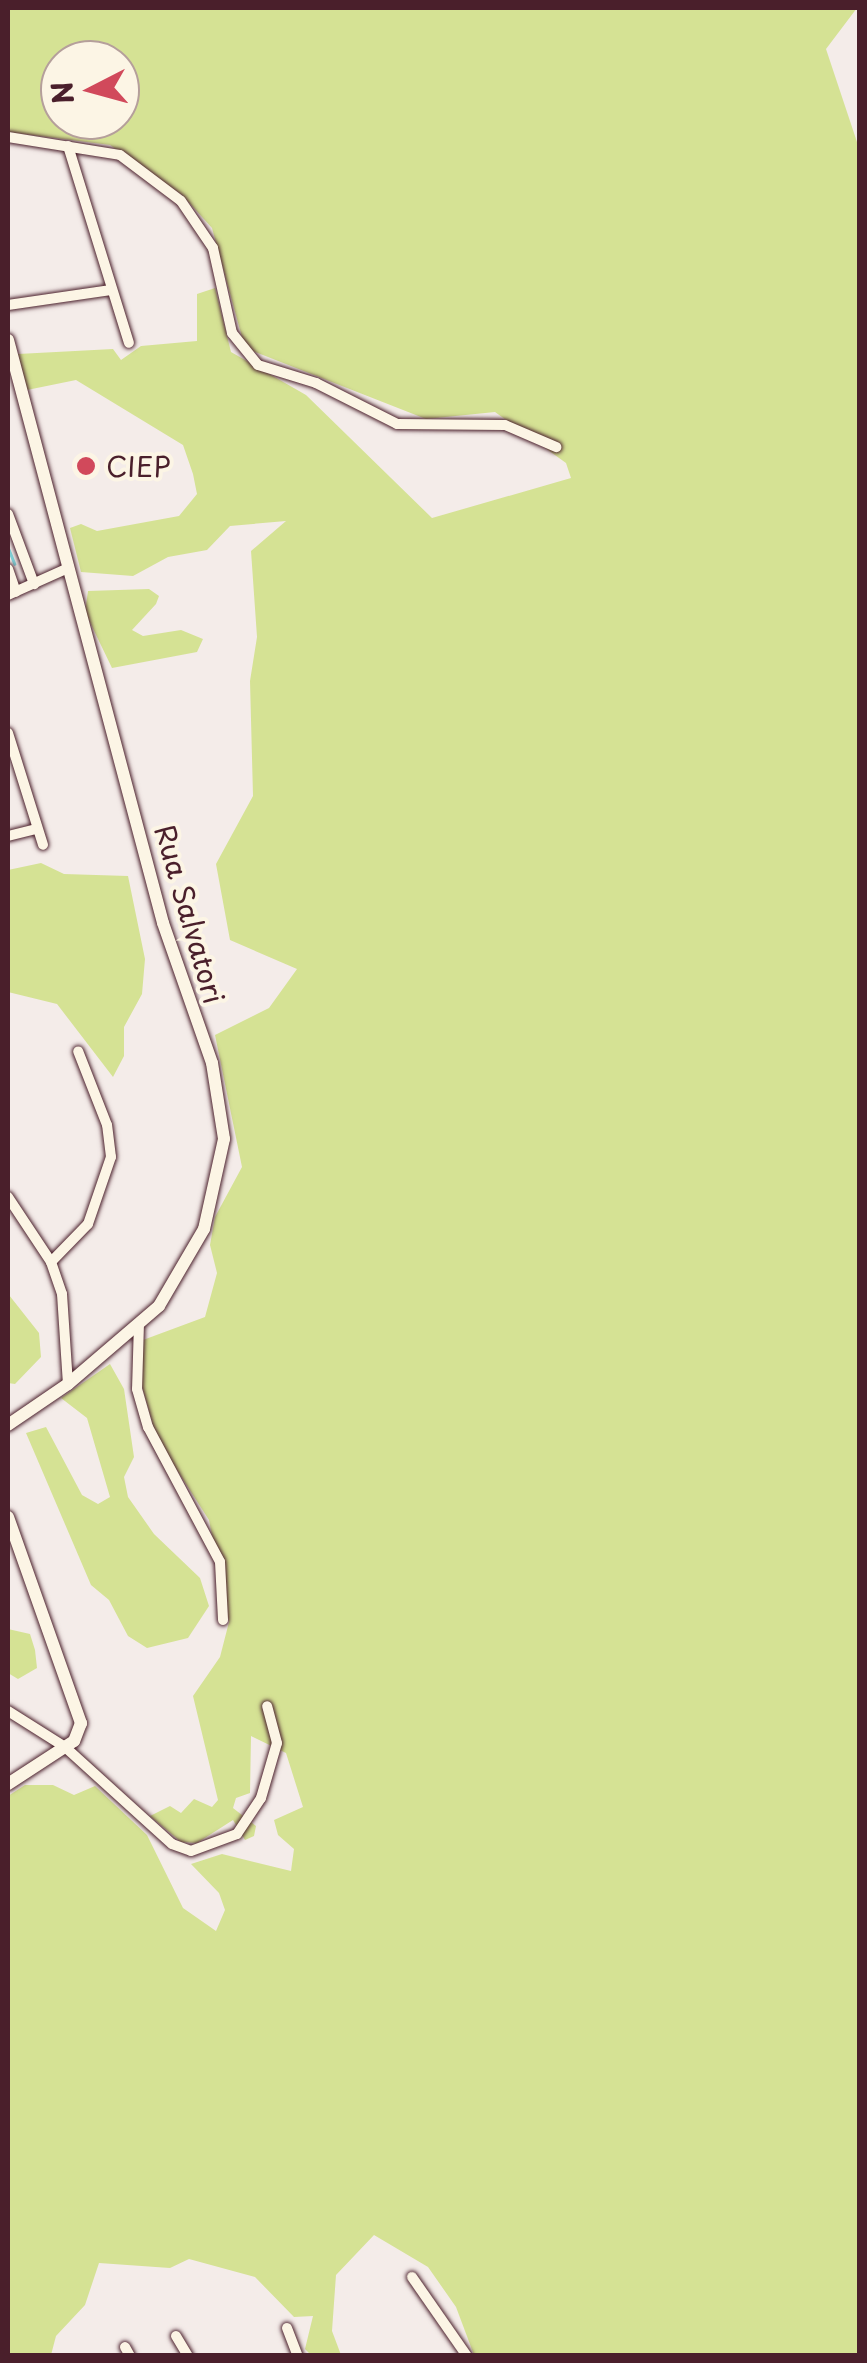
<!DOCTYPE html>
<style>
body{margin:0}
#map{position:relative;width:867px;height:2363px;overflow:hidden;background:#f4ece9;font-family:"Playpen Sans",sans-serif}
div>[style]{position:absolute}
.green>*{inset:0;background:#d5e294}
.stream>*{height:2.5px;margin:-1.25px;padding:0 1.25px;transform-origin:1.25px;border-radius:1.25px;background:#80d1d7}
.roads{filter:drop-shadow(0 0 2px #4a1f2b) drop-shadow(0 0 2px #4a1f2b)}
.minor>*{height:10px;margin:-5px;padding:0 5px;transform-origin:5px;border-radius:5px;background:#fcf5e5}
.tertiary>*{height:12px;margin:-6px;padding:0 6px;transform-origin:6px;border-radius:6px;background:#fcf5e5}
.dots>*{width:28px;height:28px;translate:-50% -50%;box-sizing:border-box;border:5px solid #fcf5e5;border-radius:50%}
span{translate:-50% -50%;white-space:nowrap;text-align:center;line-height:1.15;-webkit-text-stroke:8px #fcf5e5;paint-order:stroke}
.poi-label{font-size:28px;color:#4a1f2b}
.left{translate:0 -50%;text-align:left}
.street-label{font-size:28px;color:#4a1f2b}
.frame{position:absolute;inset:0;border:10px solid #4a1f2b;pointer-events:none}
.north{position:absolute;left:40px;top:40px;width:100px;height:100px;box-sizing:border-box;background:#fcf5e5;border:2px solid #b59f9b;border-radius:50%;rotate:264deg;font-size:28px;font-weight:700;line-height:40px;text-align:center;color:#4a1f2b}
.north::after{content:'';display:block;margin:auto;width:35px;height:45px;background:#d1495b;clip-path:polygon(50% 0,100% 100%,50% 72%,0 100%)}
</style>
<div id="map">
<div class="green">
<i style="clip-path:polygon(evenodd,8px 8px,857px 8px,826px 49px,860px 151px,859px 2355px,474px 2355px,456px 2307px,428px 2267px,374px 2235px,336px 2275px,332px 2331px,341px 2355px,311px 2355px,305px 2349px,313px 2316px,294px 2317px,255px 2277px,189px 2259px,170px 2268px,99px 2263px,85px 2305px,56px 2336px,51px 2355px,8px 2355px,8px 1796px,25px 1785px,53px 1785px,74px 1795px,95px 1786px,147px 1835px,183px 1908px,216px 1931px,225px 1910px,219px 1893px,191px 1864px,222px 1854px,291px 1871px,294px 1849px,278px 1835px,274px 1820px,303px 1807px,286px 1753px,251px 1736px,250px 1793px,236px 1798px,233px 1808px,256px 1826px,254px 1836px,245px 1840px,233px 1820px,197px 1843px,181px 1842px,150px 1816px,170px 1806px,181px 1813px,194px 1799px,212px 1807px,218px 1800px,193px 1696px,220px 1657px,229px 1622px,209px 1520px,157px 1439px,138px 1372px,143px 1340px,205px 1317px,217px 1273px,210px 1245px,215px 1217px,242px 1167px,215px 1035px,269px 1008px,297px 969px,230px 940px,216px 864px,253px 796px,250px 681px,257px 637px,251px 551px,286px 521px,230px 526px,207px 550px,168px 557px,133px 576px,81px 572px,70px 528px,81px 524px,97px 531px,179px 516px,197px 494px,193px 474px,183px 445px,76px 380px,27px 390px,18px 354px,113px 349px,121px 360px,141px 346px,197px 341px,197px 294px,215px 288px,231px 352px,306px 395px,432px 518px,571px 478px,566px 463px,495px 412px,426px 419px,245px 348px,212px 228px,182px 195px,110px 145px,8px 132px,8px 8px,60px 60px,120px 60px,120px 120px,60px 120px,60px 60px)"></i>
<i style="clip-path:polygon(149px 589px,159px 596px,156px 604px,132px 630px,143px 636px,181px 630px,203px 639px,197px 652px,112px 668px,85px 612px,88px 591px)"></i>
<i style="clip-path:polygon(41px 863px,64px 874px,128px 876px,145px 959px,142px 994px,124px 1027px,124px 1056px,113px 1077px,57px 1004px,8px 992px,8px 870px)"></i>
<i style="clip-path:polygon(8px 1283px,9px 1295px,39px 1333px,41px 1357px,15px 1384px,8px 1383px)"></i>
<i style="clip-path:polygon(110px 1364px,124px 1389px,134px 1457px,124px 1477px,128px 1497px,154px 1534px,200px 1578px,209px 1606px,188px 1638px,147px 1648px,128px 1636px,109px 1600px,91px 1585px,26px 1433px,46px 1427px,82px 1495px,98px 1504px,110px 1497px,87px 1418px,61px 1398px)"></i>
<i style="clip-path:polygon(8px 1629px,30px 1634px,35px 1650px,37px 1668px,18px 1679px,8px 1673px)"></i>
</div>
<div class="stream">
<i style="left:8px;top:547px;width:18px;rotate:68deg"></i>
</div>
<div class="roads">
<div class="minor">
<i style="left:8px;top:137px;width:113px;rotate:9.1deg"></i>
<i style="left:120px;top:155px;width:76px;rotate:37deg"></i>
<i style="left:181px;top:201px;width:57px;rotate:55.8deg"></i>
<i style="left:213px;top:248px;width:87px;rotate:77.4deg"></i>
<i style="left:232px;top:333px;width:41px;rotate:50.9deg"></i>
<i style="left:258px;top:365px;width:61px;rotate:17.2deg"></i>
<i style="left:316px;top:383px;width:91px;rotate:26.8deg"></i>
<i style="left:397px;top:424px;width:108px;rotate:0.5deg"></i>
<i style="left:505px;top:425px;width:56px;rotate:23.3deg"></i>
<i style="left:68px;top:146px;width:206px;rotate:72.8deg"></i>
<i style="left:8px;top:305px;width:104px;rotate:-8.3deg"></i>
<i style="left:8px;top:514px;width:75px;rotate:69.6deg"></i>
<i style="left:8px;top:569px;width:24px;rotate:71deg"></i>
<i style="left:8px;top:595px;width:66px;rotate:-24.2deg"></i>
<i style="left:8px;top:733px;width:117px;rotate:72.6deg"></i>
<i style="left:8px;top:836px;width:30px;rotate:-14deg"></i>
<i style="left:8px;top:1197px;width:78px;rotate:56.5deg"></i>
<i style="left:51px;top:1262px;width:34px;rotate:71deg"></i>
<i style="left:62px;top:1294px;width:90px;rotate:86.2deg"></i>
<i style="left:51px;top:1262px;width:53px;rotate:-45.8deg"></i>
<i style="left:88px;top:1224px;width:71px;rotate:-71.1deg"></i>
<i style="left:111px;top:1157px;width:32px;rotate:-97deg"></i>
<i style="left:107px;top:1125px;width:79px;rotate:-111.4deg"></i>
<i style="left:139px;top:1323px;width:66px;rotate:91.7deg"></i>
<i style="left:137px;top:1389px;width:40px;rotate:74deg"></i>
<i style="left:148px;top:1427px;width:153px;rotate:61.9deg"></i>
<i style="left:220px;top:1562px;width:58px;rotate:87deg"></i>
<i style="left:8px;top:1711px;width:67px;rotate:32.3deg"></i>
<i style="left:65px;top:1747px;width:144px;rotate:42.2deg"></i>
<i style="left:172px;top:1844px;width:20px;rotate:20deg"></i>
<i style="left:191px;top:1851px;width:49px;rotate:-20.3deg"></i>
<i style="left:237px;top:1834px;width:43px;rotate:-56.3deg"></i>
<i style="left:261px;top:1798px;width:57px;rotate:-73.8deg"></i>
<i style="left:277px;top:1743px;width:38px;rotate:-105deg"></i>
<i style="left:412px;top:2277px;width:96px;rotate:55.2deg"></i>
<i style="left:287px;top:2328px;width:30px;rotate:69deg"></i>
<i style="left:176px;top:2336px;width:23px;rotate:59deg"></i>
<i style="left:125px;top:2347px;width:10px;rotate:61deg"></i>
</div>
<div class="tertiary">
<i style="left:8px;top:340px;width:603px;rotate:75.11deg"></i>
<i style="left:163px;top:923px;width:148px;rotate:70.7deg"></i>
<i style="left:212px;top:1063px;width:77px;rotate:81deg"></i>
<i style="left:224px;top:1139px;width:92px;rotate:102.5deg"></i>
<i style="left:204px;top:1229px;width:89px;rotate:120.3deg"></i>
<i style="left:159px;top:1306px;width:120px;rotate:139.4deg"></i>
<i style="left:68px;top:1384px;width:73px;rotate:145.7deg"></i>
<i style="left:8px;top:1517px;width:219px;rotate:70.5deg"></i>
<i style="left:81px;top:1723px;width:19px;rotate:111deg"></i>
<i style="left:74px;top:1741px;width:79px;rotate:146.9deg"></i>
</div>
</div>
<div class="dots">
<i style="left:86px;top:466px;background:#d1495b"></i>
</div>
<div class="poi-label">
<span class="left" style="left:106px;top:466px">CIEP</span>
</div>
<div class="street-label">
<span style="left:190px;top:914px;rotate:74deg">Rua Salvatori</span>
</div>
<div class="frame"></div>
<div class="north">N</div>
</div>
